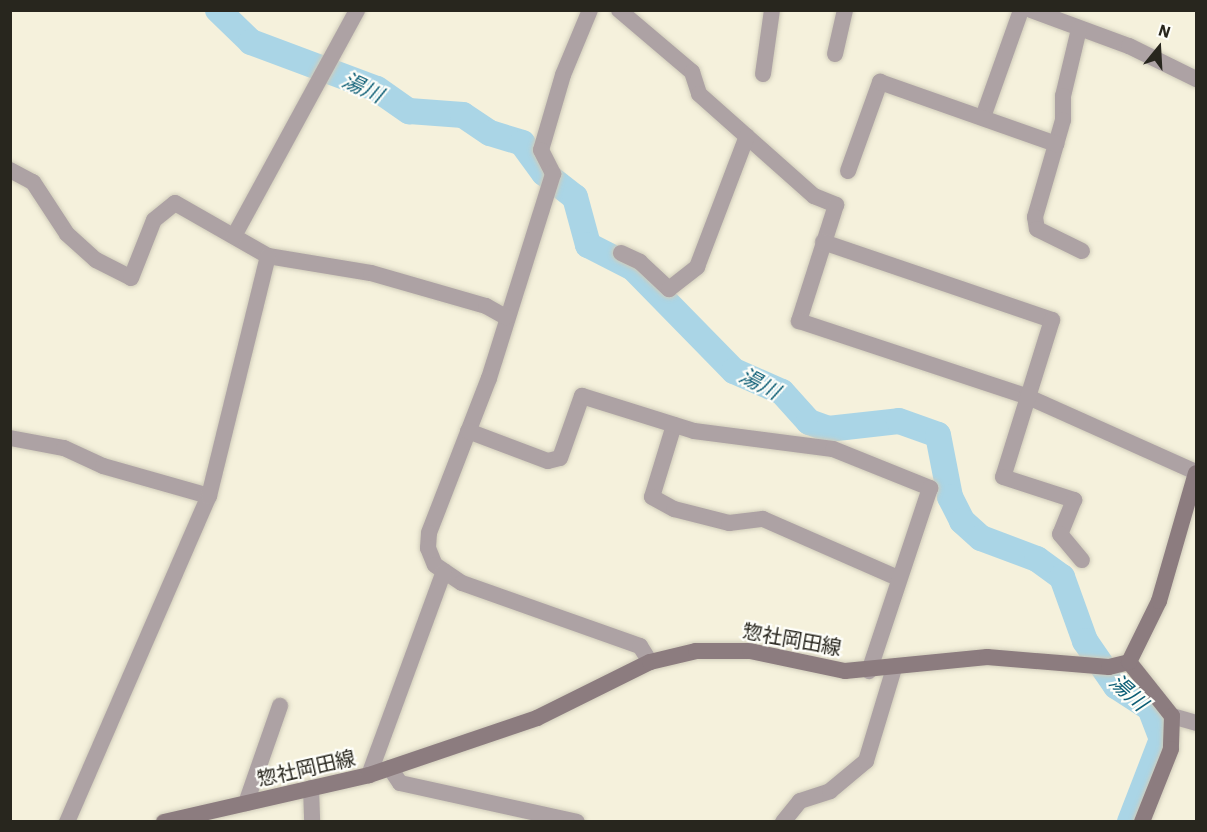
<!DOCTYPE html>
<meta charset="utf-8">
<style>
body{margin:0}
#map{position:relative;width:1207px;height:832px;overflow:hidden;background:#f5f1dc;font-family:"IBM Plex Sans","Noto Sans JP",sans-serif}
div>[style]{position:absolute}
.river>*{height:26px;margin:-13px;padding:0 13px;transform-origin:13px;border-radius:13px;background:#aad5e6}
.roads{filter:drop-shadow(0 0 2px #d0ccba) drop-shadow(0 0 2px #d0ccba)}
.minor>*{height:16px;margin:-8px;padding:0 8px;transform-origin:8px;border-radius:8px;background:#ada2a4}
.tertiary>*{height:16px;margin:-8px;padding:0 8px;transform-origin:8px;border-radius:8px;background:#ada2a4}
.secondary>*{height:16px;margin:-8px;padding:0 8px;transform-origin:8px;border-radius:8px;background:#8c7c7f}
span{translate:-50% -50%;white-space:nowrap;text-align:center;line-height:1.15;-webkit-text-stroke:4.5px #fefef9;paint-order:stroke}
.street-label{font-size:20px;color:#28261e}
.water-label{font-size:21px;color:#0d5e76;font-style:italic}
.frame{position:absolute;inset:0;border:12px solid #28261e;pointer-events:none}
.north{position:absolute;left:1129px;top:18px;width:60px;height:60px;-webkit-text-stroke:4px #fefef9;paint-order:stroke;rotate:18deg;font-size:16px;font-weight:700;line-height:24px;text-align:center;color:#28261e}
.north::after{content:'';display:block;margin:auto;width:21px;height:27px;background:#28261e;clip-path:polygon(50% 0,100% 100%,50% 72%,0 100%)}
</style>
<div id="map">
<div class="river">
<i style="left:218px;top:10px;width:46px;rotate:44.1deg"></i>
<i style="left:251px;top:42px;width:134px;rotate:20.5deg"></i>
<i style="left:377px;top:89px;width:39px;rotate:35deg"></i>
<i style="left:409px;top:111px;width:54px;rotate:4.2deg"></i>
<i style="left:463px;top:115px;width:32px;rotate:34deg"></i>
<i style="left:490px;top:133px;width:34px;rotate:17deg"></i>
<i style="left:522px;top:143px;width:37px;rotate:54deg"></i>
<i style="left:544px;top:173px;width:39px;rotate:38deg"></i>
<i style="left:575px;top:197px;width:50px;rotate:74.8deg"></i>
<i style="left:588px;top:245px;width:51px;rotate:27.1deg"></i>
<i style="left:633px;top:268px;width:144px;rotate:45.6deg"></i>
<i style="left:734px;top:371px;width:52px;rotate:23.6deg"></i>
<i style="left:782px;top:392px;width:40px;rotate:48deg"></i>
<i style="left:809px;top:422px;width:20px;rotate:20deg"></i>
<i style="left:828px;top:429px;width:71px;rotate:-6.4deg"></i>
<i style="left:899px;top:421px;width:41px;rotate:19.7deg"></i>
<i style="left:938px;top:435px;width:63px;rotate:79deg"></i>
<i style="left:950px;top:497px;width:27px;rotate:63deg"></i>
<i style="left:962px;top:521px;width:25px;rotate:42deg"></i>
<i style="left:981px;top:538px;width:60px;rotate:20.6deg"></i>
<i style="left:1037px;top:559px;width:31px;rotate:36deg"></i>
<i style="left:1062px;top:577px;width:68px;rotate:70.2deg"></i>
<i style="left:1085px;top:641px;width:55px;rotate:55.4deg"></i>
<i style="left:1116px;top:686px;width:40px;rotate:32.9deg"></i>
<i style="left:1150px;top:708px;width:33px;rotate:69deg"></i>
<i style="left:1162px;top:739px;width:89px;rotate:111.1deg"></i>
</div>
<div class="roads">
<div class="minor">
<i style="left:590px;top:10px;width:70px;rotate:112.6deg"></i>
<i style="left:563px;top:75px;width:78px;rotate:106.3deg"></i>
<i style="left:541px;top:150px;width:27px;rotate:63deg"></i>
<i style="left:553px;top:174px;width:214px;rotate:107.4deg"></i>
<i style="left:489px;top:378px;width:166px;rotate:111.2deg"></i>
<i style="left:429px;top:533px;width:15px;rotate:94deg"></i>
<i style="left:428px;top:548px;width:18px;rotate:68deg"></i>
<i style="left:435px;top:565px;width:32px;rotate:34deg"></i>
<i style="left:462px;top:583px;width:189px;rotate:19.5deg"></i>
<i style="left:640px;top:646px;width:19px;rotate:58deg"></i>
<i style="left:619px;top:10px;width:96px;rotate:40.3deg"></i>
<i style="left:692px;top:72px;width:23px;rotate:72deg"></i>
<i style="left:699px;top:94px;width:154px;rotate:41.6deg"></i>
<i style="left:814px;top:196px;width:24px;rotate:22deg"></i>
<i style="left:836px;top:205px;width:122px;rotate:107.7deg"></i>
<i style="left:799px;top:321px;width:239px;rotate:18.3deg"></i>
<i style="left:1026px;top:396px;width:186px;rotate:24.1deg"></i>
<i style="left:1031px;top:10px;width:104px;rotate:20.2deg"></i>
<i style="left:1129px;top:46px;width:75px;rotate:26.2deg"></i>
<i style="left:1079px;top:29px;width:69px;rotate:103.4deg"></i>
<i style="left:1063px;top:96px;width:24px;rotate:90deg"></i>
<i style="left:1063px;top:120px;width:101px;rotate:106.1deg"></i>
<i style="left:1035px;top:217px;width:12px;rotate:81deg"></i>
<i style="left:1037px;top:229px;width:50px;rotate:26.1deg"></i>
<i style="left:835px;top:54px;width:45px;rotate:-77.2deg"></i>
<i style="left:763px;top:74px;width:65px;rotate:-82deg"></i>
<i style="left:983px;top:117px;width:114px;rotate:-70.4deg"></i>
<i style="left:10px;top:170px;width:26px;rotate:28deg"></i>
<i style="left:33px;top:182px;width:62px;rotate:56.8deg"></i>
<i style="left:67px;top:234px;width:39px;rotate:42deg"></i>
<i style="left:96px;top:260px;width:39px;rotate:27deg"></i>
<i style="left:131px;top:278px;width:62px;rotate:-68.4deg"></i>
<i style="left:154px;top:220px;width:27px;rotate:-39deg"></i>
<i style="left:175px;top:203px;width:107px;rotate:29.7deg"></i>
<i style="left:268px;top:256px;width:104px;rotate:9.4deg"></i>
<i style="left:371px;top:273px;width:120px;rotate:16deg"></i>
<i style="left:486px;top:306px;width:23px;rotate:29deg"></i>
<i style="left:848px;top:171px;width:95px;rotate:-70.2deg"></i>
<i style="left:880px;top:82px;width:187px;rotate:19.4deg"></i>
<i style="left:234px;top:236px;width:257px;rotate:-61.4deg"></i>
<i style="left:823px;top:242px;width:242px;rotate:18.8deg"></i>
<i style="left:1052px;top:320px;width:164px;rotate:107.3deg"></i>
<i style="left:1003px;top:477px;width:75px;rotate:17.9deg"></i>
<i style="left:1074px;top:500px;width:37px;rotate:112deg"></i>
<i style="left:1060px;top:534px;width:34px;rotate:50deg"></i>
<i style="left:621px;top:253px;width:21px;rotate:25deg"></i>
<i style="left:640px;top:262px;width:40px;rotate:43deg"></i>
<i style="left:669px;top:289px;width:36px;rotate:-38deg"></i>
<i style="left:697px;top:267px;width:140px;rotate:-69.1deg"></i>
<i style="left:674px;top:425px;width:75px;rotate:107deg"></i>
<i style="left:652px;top:497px;width:25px;rotate:29deg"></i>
<i style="left:674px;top:509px;width:57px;rotate:14.3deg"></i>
<i style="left:729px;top:523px;width:34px;rotate:-7deg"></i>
<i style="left:763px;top:519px;width:145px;rotate:23.6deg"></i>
<i style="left:468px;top:431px;width:85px;rotate:20.6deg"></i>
<i style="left:548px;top:461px;width:12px;rotate:-14deg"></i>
<i style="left:560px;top:458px;width:66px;rotate:-70.5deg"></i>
<i style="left:582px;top:396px;width:117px;rotate:17.4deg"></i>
<i style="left:694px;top:431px;width:140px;rotate:7.4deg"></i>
<i style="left:833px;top:449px;width:105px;rotate:21.9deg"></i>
<i style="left:930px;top:488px;width:193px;rotate:108.4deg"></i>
<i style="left:10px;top:438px;width:55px;rotate:10.5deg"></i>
<i style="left:64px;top:448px;width:43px;rotate:24.8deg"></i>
<i style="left:103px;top:466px;width:110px;rotate:15.8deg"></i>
<i style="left:390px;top:768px;width:18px;rotate:56deg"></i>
<i style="left:400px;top:783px;width:181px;rotate:12.4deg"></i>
<i style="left:369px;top:775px;width:217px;rotate:-69.8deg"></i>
<i style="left:311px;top:788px;width:34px;rotate:88deg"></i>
<i style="left:246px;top:803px;width:103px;rotate:-70.7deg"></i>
<i style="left:67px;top:822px;width:356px;rotate:-66.5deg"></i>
<i style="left:209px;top:496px;width:247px;rotate:-76.2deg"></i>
<i style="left:783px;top:822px;width:27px;rotate:-51deg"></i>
<i style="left:800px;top:801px;width:32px;rotate:-18deg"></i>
<i style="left:830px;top:791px;width:47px;rotate:-39.8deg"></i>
<i style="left:866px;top:761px;width:97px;rotate:-73.2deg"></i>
</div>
<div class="tertiary">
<i style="left:1172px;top:716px;width:25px;rotate:16deg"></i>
</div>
<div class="secondary">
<i style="left:1129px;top:662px;width:69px;rotate:51.5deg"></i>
<i style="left:1172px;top:716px;width:33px;rotate:92deg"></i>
<i style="left:1171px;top:749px;width:79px;rotate:111.7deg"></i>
<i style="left:164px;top:822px;width:210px;rotate:-12.9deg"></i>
<i style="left:369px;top:775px;width:177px;rotate:-18.7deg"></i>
<i style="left:537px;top:718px;width:126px;rotate:-26.4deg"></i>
<i style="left:650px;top:662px;width:47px;rotate:-13.4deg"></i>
<i style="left:696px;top:651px;width:54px"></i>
<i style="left:750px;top:651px;width:97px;rotate:11.9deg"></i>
<i style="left:845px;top:671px;width:143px;rotate:-5.6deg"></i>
<i style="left:987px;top:657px;width:122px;rotate:4.7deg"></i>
<i style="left:1109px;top:667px;width:21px;rotate:-14deg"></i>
<i style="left:1129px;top:662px;width:68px;rotate:-63.8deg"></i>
<i style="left:1159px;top:601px;width:133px;rotate:-73.9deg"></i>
</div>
</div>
<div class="street-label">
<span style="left:792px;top:639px;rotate:10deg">惣社岡田線</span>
<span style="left:306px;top:768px;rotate:-13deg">惣社岡田線</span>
</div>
<div class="water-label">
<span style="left:363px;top:87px;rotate:25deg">湯川</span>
<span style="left:760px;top:383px;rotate:28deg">湯川</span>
<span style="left:1129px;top:692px;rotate:42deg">湯川</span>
</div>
<div class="frame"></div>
<div class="north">N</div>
</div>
